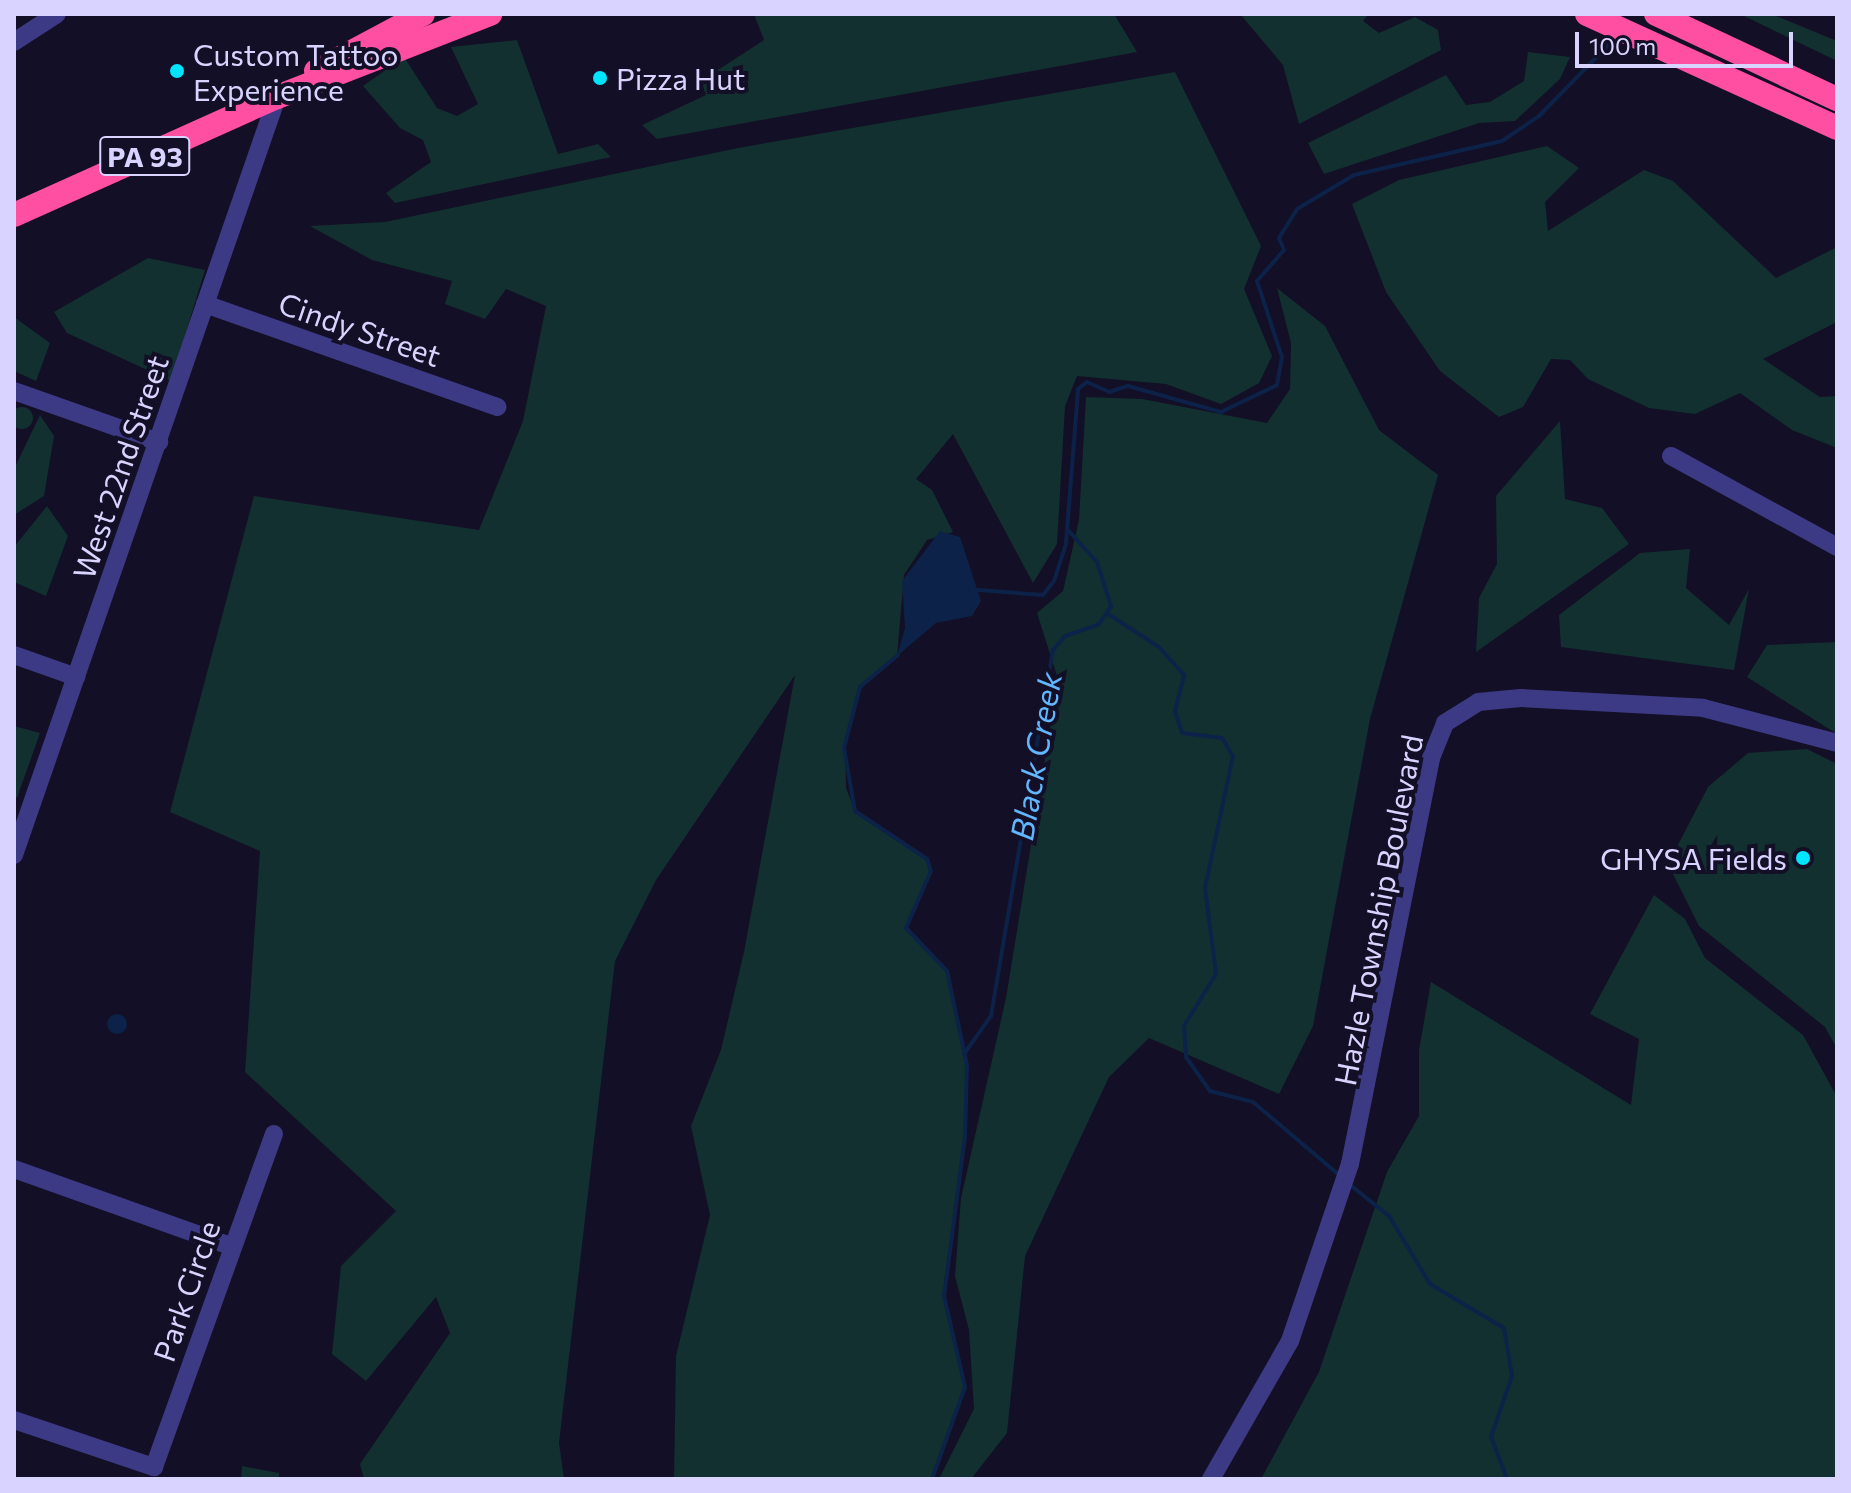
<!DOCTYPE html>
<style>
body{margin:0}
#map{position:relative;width:1851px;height:1493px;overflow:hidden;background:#130f26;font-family:Commissioner,sans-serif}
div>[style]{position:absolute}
.green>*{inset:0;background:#12302f}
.round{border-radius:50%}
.water>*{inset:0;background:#0c2248}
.stream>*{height:4px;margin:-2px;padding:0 2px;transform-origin:2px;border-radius:2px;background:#0c2248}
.minor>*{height:18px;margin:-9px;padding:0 9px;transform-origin:9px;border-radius:9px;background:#3d3a85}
.highway>*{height:24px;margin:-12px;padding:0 12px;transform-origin:12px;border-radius:12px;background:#ff4fa3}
.dots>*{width:22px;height:22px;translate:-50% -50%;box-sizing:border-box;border:4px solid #130f26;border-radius:50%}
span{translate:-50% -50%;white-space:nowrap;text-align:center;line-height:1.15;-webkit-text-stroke:8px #130f26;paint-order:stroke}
.shield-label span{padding:2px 6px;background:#130f26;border:2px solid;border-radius:6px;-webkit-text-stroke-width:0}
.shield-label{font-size:28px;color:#d9d4ff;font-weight:700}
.poi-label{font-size:30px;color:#d9d4ff}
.left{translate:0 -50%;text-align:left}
.right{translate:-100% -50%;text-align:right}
.street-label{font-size:30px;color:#d9d4ff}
.water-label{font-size:32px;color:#62b6ff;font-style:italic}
.frame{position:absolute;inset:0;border:16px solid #d9d4ff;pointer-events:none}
.scale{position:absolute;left:1575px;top:32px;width:218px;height:36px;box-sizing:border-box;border:4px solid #d9d4ff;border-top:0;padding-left:10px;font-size:24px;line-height:28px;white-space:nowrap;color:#d9d4ff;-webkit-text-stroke:6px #130f26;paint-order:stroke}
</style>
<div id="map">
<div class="green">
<i style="clip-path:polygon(754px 14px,1114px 14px,1137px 52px,657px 139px,642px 125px,706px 95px,701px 81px,764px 40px)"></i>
<i style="clip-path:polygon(1240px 14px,1369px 14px,1363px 21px,1379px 33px,1415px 17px,1438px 30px,1441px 50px,1299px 124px,1283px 65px)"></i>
<i style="clip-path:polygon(1740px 14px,1771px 14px,1837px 41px,1837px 61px)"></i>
<i style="clip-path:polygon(517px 40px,558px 154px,598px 144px,611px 157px,395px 203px,386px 193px,431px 162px,423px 140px,400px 128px,363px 86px,404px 57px,437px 108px,457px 116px,478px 104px,451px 47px)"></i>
<i style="clip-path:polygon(1528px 52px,1570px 57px,1560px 79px,1515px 121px,1479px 123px,1324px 174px,1308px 143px,1446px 75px,1466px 105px,1490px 102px,1524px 81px)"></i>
<i style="clip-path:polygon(1175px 72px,1261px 246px,1244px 289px,1272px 356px,1259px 383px,1221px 404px,1166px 384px,1077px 376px,1065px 406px,1057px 544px,1033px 583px,953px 434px,916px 479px,932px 490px,953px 532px,927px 540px,904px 575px,897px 656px,860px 687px,845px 738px,846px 788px,855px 811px,927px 859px,931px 871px,906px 928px,947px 971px,967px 1065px,965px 1137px,944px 1296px,965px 1387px,932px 1479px,674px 1479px,676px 1356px,710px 1215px,691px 1126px,721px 1050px,744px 952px,795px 675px,656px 880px,615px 961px,559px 1443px,564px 1479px,364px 1479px,360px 1464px,450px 1333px,436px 1297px,366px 1381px,332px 1354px,341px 1266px,396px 1211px,245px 1072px,260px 851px,170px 812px,254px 496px,479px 530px,523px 421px,546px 306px,506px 289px,485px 319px,445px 304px,452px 281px,372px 260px,310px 226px,385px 222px,738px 148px)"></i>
<i style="clip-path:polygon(1547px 146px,1579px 168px,1545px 202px,1548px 231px,1644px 170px,1673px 181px,1776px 278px,1837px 247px,1837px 322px,1763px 359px,1820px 397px,1837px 396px,1837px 448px,1792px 430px,1740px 393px,1695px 414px,1649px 408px,1588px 379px,1570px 360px,1551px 359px,1523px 407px,1499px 417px,1440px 371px,1386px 292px,1352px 204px,1399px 180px)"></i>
<i style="clip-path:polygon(148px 258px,205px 270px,171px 381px,67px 333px,54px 312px)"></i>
<i style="clip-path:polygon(1277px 288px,1325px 326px,1379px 430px,1438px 475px,1370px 719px,1313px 1026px,1279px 1094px,1149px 1038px,1109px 1077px,1025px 1256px,1007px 1433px,971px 1479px,939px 1479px,974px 1409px,969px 1330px,955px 1276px,961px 1198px,1006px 998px,1058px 679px,1037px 613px,1063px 591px,1079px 520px,1086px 397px,1142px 399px,1267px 423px,1290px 389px,1291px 343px)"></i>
<i style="clip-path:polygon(14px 317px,50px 343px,36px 381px,14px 371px)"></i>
<i class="round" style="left:11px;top:407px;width:22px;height:22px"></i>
<i style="clip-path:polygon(40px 415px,54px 436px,44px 496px,14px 515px,14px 469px)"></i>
<i style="clip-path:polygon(1560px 421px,1565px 499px,1602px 508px,1629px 544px,1476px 652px,1479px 598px,1497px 564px,1496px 496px)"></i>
<i style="clip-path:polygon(47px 506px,68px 536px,46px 596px,14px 582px,14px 547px)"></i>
<i style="clip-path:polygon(1690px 549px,1686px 588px,1729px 625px,1749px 589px,1734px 670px,1561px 647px,1559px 615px,1640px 553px)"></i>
<i style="clip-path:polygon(1837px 642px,1837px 734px,1747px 677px,1767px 645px)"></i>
<i style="clip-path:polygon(14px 726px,40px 733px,17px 798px,14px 795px)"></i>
<i style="clip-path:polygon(1807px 749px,1837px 764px,1837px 1049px,1825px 1027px,1699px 926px,1668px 864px,1708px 787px,1748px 753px)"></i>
<i style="clip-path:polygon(1654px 895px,1685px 919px,1705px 958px,1803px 1035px,1837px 1097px,1837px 1479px,1261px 1479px,1319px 1372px,1387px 1172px,1419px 1116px,1419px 1050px,1431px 982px,1631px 1105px,1639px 1039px,1590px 1014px)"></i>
<i style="clip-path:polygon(242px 1466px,279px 1473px,279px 1479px,241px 1479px)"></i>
</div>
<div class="water">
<i style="clip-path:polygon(940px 531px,960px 537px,981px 601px,972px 616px,936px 623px,897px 656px,905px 628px,902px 581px)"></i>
<i class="round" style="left:107px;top:1014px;width:20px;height:20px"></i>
</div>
<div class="stream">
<i style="left:978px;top:590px;width:65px;rotate:4.4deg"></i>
<i style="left:1043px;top:595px;width:18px;rotate:-52deg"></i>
<i style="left:1054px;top:581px;width:40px;rotate:-72deg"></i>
<i style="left:1066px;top:543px;width:154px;rotate:-85.5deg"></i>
<i style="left:1078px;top:389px;width:11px;rotate:-38deg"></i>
<i style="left:1087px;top:382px;width:24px;rotate:24deg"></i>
<i style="left:1109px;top:392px;width:20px;rotate:-18deg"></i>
<i style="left:1128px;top:386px;width:97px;rotate:15.6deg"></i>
<i style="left:1221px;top:412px;width:62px;rotate:-25.7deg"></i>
<i style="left:1277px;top:385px;width:28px;rotate:-80deg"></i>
<i style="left:1282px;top:357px;width:80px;rotate:-108.2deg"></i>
<i style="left:1257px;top:281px;width:41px;rotate:-48.9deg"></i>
<i style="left:1284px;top:250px;width:13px;rotate:-113deg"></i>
<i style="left:1279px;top:238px;width:34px;rotate:-58deg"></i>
<i style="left:1297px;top:209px;width:66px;rotate:-30.8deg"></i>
<i style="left:1354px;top:175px;width:152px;rotate:-12.9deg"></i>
<i style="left:1502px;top:141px;width:45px;rotate:-34deg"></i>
<i style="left:1539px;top:116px;width:110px;rotate:-45.7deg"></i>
<i style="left:1108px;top:614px;width:61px;rotate:32.9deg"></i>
<i style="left:1159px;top:647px;width:38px;rotate:48deg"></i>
<i style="left:1184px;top:675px;width:37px;rotate:104deg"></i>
<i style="left:1175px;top:711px;width:23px;rotate:72deg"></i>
<i style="left:1182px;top:733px;width:40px;rotate:7.1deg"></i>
<i style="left:1222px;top:738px;width:21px;rotate:59deg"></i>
<i style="left:1233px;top:756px;width:135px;rotate:102deg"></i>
<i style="left:1205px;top:888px;width:87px;rotate:82.7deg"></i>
<i style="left:1216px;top:974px;width:61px;rotate:121.6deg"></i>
<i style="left:1184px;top:1026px;width:31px;rotate:86deg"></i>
<i style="left:1186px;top:1057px;width:42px;rotate:54.8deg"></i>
<i style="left:1210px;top:1091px;width:44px;rotate:14.3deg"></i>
<i style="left:1253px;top:1102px;width:113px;rotate:40.3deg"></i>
<i style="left:898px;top:655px;width:50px;rotate:139.9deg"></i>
<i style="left:860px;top:687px;width:63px;rotate:104.7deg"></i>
<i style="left:844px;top:748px;width:64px;rotate:80.1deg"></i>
<i style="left:855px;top:811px;width:87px;rotate:33.7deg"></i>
<i style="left:927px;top:859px;width:13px;rotate:72deg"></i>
<i style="left:931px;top:871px;width:62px;rotate:113.7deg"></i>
<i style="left:906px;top:928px;width:59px;rotate:46.4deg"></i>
<i style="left:947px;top:971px;width:96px;rotate:78deg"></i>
<i style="left:967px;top:1065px;width:72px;rotate:91.6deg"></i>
<i style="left:965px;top:1137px;width:160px;rotate:97.5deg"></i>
<i style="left:944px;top:1296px;width:93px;rotate:77deg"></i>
<i style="left:965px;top:1387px;width:98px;rotate:109.7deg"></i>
<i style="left:964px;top:1054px;width:47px;rotate:-54.6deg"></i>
<i style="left:991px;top:1016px;width:371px;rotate:-80.4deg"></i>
<i style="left:1053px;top:650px;width:18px;rotate:-49deg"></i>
<i style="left:1065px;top:636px;width:36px;rotate:-19deg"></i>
<i style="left:1099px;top:624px;width:22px;rotate:-56deg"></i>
<i style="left:1111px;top:606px;width:46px;rotate:-107.7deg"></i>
<i style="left:1097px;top:562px;width:43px;rotate:-132.2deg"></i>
<i style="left:1349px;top:1184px;width:51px;rotate:38.7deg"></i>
<i style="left:1389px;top:1216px;width:79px;rotate:58.9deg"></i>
<i style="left:1430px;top:1284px;width:86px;rotate:30.7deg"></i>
<i style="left:1504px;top:1328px;width:49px;rotate:80.5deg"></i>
<i style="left:1512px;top:1376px;width:65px;rotate:109deg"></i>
<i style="left:1491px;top:1437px;width:45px;rotate:69.1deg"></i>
</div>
<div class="minor">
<i style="left:14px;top:42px;width:51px;rotate:-33.1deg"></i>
<i style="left:205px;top:304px;width:310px;rotate:19.4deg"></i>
<i style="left:14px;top:391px;width:154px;rotate:19.4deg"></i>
<i style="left:1671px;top:456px;width:189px;rotate:28.7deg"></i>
<i style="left:14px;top:655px;width:66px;rotate:19.5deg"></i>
<i style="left:14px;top:855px;width:802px;rotate:-70.86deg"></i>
<i style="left:14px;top:1169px;width:229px;rotate:19.6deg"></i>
<i style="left:14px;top:1420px;width:148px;rotate:18.6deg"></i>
<i style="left:154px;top:1467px;width:354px;rotate:-70.2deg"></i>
<i style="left:1211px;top:1479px;width:159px;rotate:-60.2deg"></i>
<i style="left:1290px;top:1341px;width:187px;rotate:-71.3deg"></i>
<i style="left:1350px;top:1164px;width:414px;rotate:-78.7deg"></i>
<i style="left:1431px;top:758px;width:38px;rotate:-68deg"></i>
<i style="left:1445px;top:723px;width:39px;rotate:-32deg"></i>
<i style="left:1478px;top:702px;width:43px;rotate:-5.3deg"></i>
<i style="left:1521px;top:698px;width:182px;rotate:3.1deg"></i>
<i style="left:1703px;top:708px;width:138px;rotate:14.6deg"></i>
</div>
<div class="highway">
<i style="left:1587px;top:14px;width:275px;rotate:24.5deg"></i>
<i style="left:1656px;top:14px;width:200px;rotate:25.2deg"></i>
<i style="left:316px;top:71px;width:121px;rotate:-28deg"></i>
<i style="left:14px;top:215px;width:288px;rotate:-24.2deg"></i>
<i style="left:277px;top:97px;width:229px;rotate:-21.3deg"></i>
</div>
<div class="dots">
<i style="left:177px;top:71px;background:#00e5ff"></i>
<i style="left:600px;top:78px;background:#00e5ff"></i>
<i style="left:1803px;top:858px;background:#00e5ff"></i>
</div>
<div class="shield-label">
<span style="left:145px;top:156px">PA 93</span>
</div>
<div class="poi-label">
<span class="left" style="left:193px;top:71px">Custom Tattoo<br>Experience</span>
<span class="left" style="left:616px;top:78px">Pizza Hut</span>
<span class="right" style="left:1787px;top:858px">GHYSA Fields</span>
</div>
<div class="street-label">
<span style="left:360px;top:329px;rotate:19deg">Cindy Street</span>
<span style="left:120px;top:467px;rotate:-71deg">West 22nd Street</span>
<span style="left:1378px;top:910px;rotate:-79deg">Hazle Township Boulevard</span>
<span style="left:186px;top:1291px;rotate:-71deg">Park Circle</span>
</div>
<div class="water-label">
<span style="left:1035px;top:756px;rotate:-80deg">Black Creek</span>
</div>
<div class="frame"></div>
<div class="scale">100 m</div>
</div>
